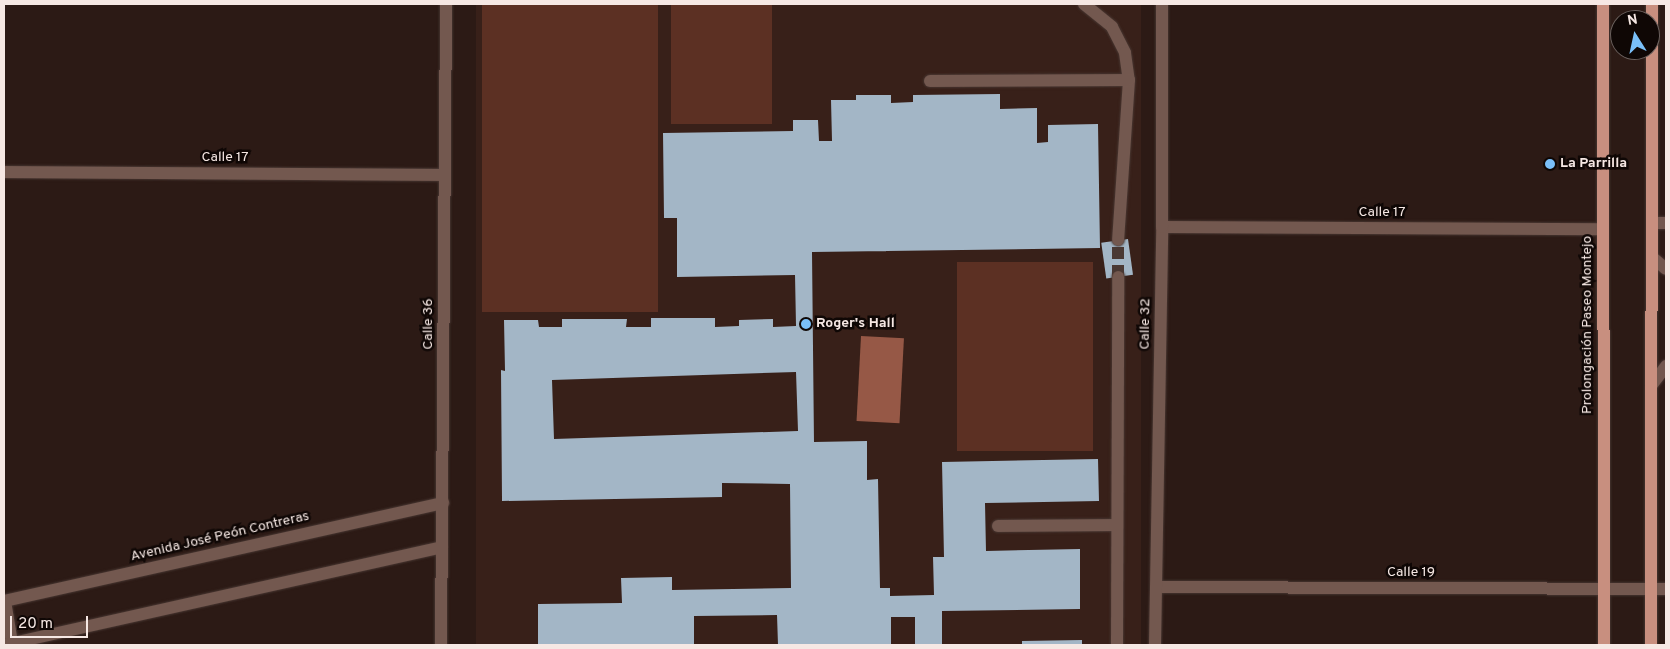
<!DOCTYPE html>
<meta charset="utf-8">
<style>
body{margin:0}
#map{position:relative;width:1670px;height:649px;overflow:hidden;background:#2c1a15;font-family:Overpass,sans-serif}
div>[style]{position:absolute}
.built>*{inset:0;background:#382019;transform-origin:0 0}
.green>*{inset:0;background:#5c3023;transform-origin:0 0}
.water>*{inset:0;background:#965846;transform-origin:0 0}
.building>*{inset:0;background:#a3b6c6;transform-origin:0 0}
.minor-tunnel>*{height:12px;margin-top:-6px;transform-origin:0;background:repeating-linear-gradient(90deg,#4a3934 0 12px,transparent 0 18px)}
.roads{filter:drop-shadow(0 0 1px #483732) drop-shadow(0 0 1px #483732)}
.minor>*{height:12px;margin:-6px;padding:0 6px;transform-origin:6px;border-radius:6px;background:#73584f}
.major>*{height:12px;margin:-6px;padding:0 6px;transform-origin:6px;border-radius:6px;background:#c88f7f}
.dots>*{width:14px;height:14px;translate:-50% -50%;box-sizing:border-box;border:2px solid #0f0705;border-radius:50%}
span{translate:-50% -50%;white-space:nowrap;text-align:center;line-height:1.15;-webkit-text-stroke:5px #0f0705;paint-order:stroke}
.street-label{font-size:14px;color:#f6e8e4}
.poi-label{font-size:14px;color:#f6e8e4;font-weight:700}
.left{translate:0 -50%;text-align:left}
.frame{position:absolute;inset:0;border:5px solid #f6e8e4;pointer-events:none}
.north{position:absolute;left:1610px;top:10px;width:50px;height:50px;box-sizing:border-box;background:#0f0705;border:1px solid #6b615e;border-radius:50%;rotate:350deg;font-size:14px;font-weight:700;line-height:20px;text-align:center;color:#f6e8e4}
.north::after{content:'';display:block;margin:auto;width:18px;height:22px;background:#7abff8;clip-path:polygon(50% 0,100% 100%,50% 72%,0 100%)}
.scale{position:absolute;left:10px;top:616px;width:78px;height:22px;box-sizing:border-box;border:2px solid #f6e8e4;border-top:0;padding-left:6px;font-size:15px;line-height:18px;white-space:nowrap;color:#f6e8e4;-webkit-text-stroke:4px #0f0705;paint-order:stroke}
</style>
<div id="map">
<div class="built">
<i style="left:476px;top:4px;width:665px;height:641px"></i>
</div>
<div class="green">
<i style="left:482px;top:4px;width:176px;height:308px"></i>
<i style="left:671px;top:4px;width:101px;height:120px"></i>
<i style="left:957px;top:262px;width:136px;height:189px"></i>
</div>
<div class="water">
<i style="left:861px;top:336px;width:43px;height:85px;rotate:3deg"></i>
</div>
<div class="building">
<i style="clip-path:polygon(evenodd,1000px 94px,1000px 109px,1037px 108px,1037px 143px,1048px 142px,1048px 125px,1098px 124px,1100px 248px,812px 252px,814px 442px,867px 441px,867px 480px,878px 479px,880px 588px,890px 588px,890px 596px,934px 595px,933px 557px,944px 557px,942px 462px,1098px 459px,1099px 501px,985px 503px,986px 551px,1080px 549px,1080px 609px,942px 611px,942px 645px,915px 645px,915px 617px,891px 617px,891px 645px,778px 645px,777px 615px,694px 616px,694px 645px,538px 645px,538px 604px,622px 603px,621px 578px,672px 577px,672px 590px,791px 588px,790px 484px,722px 483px,722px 497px,502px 501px,501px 370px,505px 371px,504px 320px,538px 320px,539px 327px,562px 327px,562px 319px,627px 319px,626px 327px,651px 327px,651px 318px,715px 318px,715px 327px,739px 326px,739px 320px,773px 319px,773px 327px,796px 326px,795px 275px,677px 277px,677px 218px,664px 218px,663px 133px,793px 131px,793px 120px,818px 120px,819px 141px,832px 141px,831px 100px,856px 100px,856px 95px,891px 95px,891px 103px,913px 102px,913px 95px,1000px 94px,796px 372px,798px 431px,554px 439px,552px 380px,796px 372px)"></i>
<i style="left:1128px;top:239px;width:36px;height:27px;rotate:82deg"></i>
<i style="clip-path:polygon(1082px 640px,1082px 645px,1022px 645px,1022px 641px)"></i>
</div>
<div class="minor-tunnel">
<i style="left:1118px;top:277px;width:37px;rotate:-90deg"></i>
</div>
<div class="roads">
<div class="minor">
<i style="left:1084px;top:4px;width:36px;rotate:39deg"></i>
<i style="left:1112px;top:27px;width:29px;rotate:63deg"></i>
<i style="left:1125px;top:53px;width:27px;rotate:82deg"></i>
<i style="left:1129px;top:80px;width:160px;rotate:93.9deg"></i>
<i style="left:930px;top:81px;width:199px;rotate:-0.3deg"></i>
<i style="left:4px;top:172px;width:441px;rotate:0.4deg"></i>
<i style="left:1652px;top:223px;width:14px"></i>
<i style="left:1162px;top:227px;width:440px;rotate:0.3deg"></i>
<i style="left:1652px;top:257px;width:18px;rotate:41deg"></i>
<i style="left:1651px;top:386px;width:25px;rotate:-53deg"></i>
<i style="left:998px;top:526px;width:118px;rotate:-0.5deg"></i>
<i style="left:1156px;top:587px;width:510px;rotate:0.22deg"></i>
<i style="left:4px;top:601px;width:450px;rotate:-12.6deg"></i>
<i style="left:5px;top:601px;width:43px;rotate:80.5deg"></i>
<i style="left:4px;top:645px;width:449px;rotate:-12.6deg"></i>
<i style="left:441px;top:645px;width:641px;rotate:-89.55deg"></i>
<i style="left:1117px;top:645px;width:368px;rotate:-89.8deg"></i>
<i style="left:1155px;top:645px;width:418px;rotate:-89deg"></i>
<i style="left:1162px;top:227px;width:223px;rotate:-90deg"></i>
</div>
<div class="major">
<i style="left:1603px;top:4px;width:641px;rotate:89.91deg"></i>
<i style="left:1651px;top:645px;width:641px;rotate:-89.91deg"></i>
</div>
</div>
<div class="dots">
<i style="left:1550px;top:164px;background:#7abff8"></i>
<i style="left:806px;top:324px;background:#7abff8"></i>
</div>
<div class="street-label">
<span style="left:225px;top:158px">Calle 17</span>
<span style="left:1382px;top:213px">Calle 17</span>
<span style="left:429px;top:324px;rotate:-90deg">Calle 36</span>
<span style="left:1146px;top:324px;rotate:-89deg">Calle 32</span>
<span style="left:1588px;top:325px;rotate:-90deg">Prolongación Paseo Montejo</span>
<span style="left:220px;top:537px;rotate:-13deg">Avenida José Peón Contreras</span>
<span style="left:1411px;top:573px">Calle 19</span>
</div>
<div class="poi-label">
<span class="left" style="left:1560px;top:164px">La Parrilla</span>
<span class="left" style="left:816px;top:324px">Roger's Hall</span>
</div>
<div class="frame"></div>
<div class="north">N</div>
<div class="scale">20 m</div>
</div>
